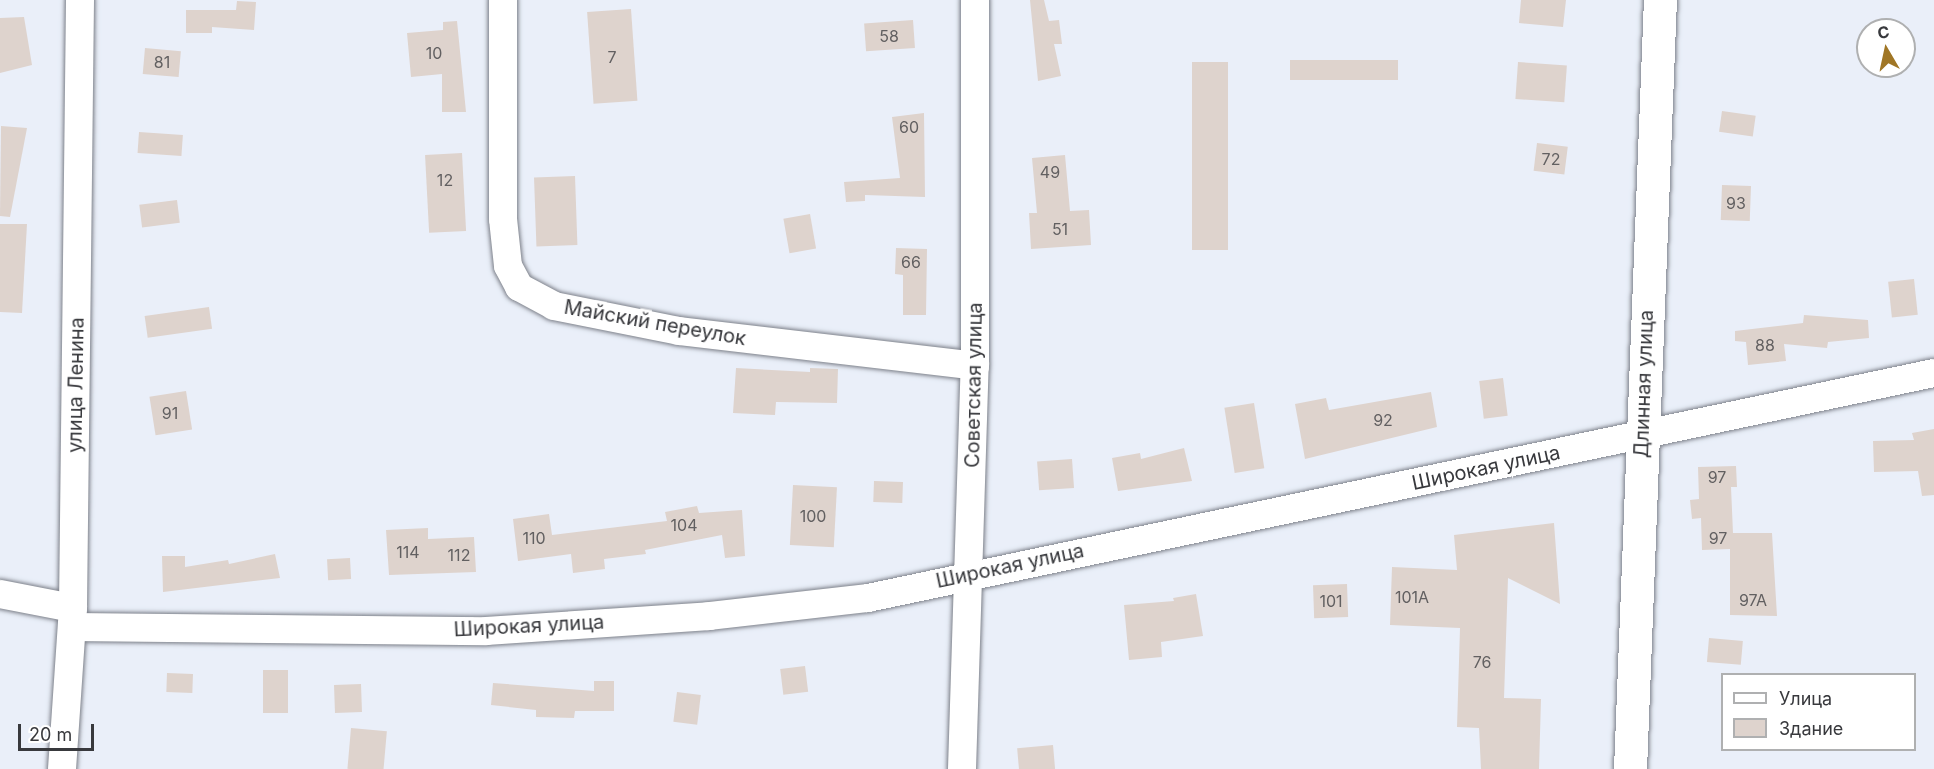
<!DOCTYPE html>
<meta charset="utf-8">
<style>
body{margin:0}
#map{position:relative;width:1934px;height:769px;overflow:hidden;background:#eaeff9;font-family:Inter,sans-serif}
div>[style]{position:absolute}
.building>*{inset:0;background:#ded3cd;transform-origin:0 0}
.roads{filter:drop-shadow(0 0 2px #7d818a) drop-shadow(0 0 2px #7d818a)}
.minor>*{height:28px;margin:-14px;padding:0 14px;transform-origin:14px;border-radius:14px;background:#fff}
.secondary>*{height:33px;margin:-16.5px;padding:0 16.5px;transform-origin:16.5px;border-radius:16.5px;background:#fff}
span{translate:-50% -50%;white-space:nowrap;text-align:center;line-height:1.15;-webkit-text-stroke:6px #fff;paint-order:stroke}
.number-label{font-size:16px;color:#626061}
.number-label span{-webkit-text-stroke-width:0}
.street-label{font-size:20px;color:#38393d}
.legend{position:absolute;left:1721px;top:673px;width:195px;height:78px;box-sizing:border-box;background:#fff;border:2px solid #afb0b1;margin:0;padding:8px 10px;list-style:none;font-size:18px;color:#38393d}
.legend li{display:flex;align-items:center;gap:12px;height:30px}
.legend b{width:30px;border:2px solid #afb0b1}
.north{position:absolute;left:1856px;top:18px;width:60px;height:60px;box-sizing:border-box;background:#fff;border:2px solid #afb0b1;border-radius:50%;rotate:351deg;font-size:16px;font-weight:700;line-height:24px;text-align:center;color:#38393d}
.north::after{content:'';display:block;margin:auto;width:21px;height:27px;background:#a07625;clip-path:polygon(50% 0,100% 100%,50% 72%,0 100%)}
.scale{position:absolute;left:18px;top:724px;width:76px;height:27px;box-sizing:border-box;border:3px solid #38393d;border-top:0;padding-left:8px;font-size:18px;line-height:21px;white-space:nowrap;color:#38393d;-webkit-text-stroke:4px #fff;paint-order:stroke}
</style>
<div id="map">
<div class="building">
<i style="clip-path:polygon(1030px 0,1044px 0,1049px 21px,1059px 20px,1062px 44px,1054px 44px,1061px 76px,1038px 81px)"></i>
<i style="clip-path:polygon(1521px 0,1566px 0,1563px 27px,1519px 23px)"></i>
<i style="clip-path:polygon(237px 1px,256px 2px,254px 30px,212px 27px,212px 33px,186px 33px,186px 10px,236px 10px)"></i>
<i style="left:631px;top:9px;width:92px;height:44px;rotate:86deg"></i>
<i style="clip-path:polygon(24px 17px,32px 65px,0 73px,0 18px)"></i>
<i style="left:913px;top:20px;width:28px;height:49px;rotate:86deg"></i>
<i style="clip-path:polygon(457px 21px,466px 112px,442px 112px,442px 74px,411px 77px,407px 33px,443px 30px,443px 22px)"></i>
<i style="left:145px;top:48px;width:36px;height:26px;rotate:5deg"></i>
<i style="left:1398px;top:60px;width:20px;height:108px;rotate:90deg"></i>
<i style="left:1192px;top:62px;width:36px;height:188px"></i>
<i style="left:1518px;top:62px;width:49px;height:37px;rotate:4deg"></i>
<i style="left:1722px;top:111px;width:34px;height:21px;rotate:8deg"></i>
<i style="clip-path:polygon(924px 113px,925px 197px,865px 195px,865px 201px,846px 202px,844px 182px,900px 178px,892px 117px)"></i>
<i style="clip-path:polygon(1px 126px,27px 128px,10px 217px,0 216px)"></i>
<i style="left:139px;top:132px;width:44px;height:21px;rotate:4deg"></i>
<i style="left:1537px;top:143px;width:31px;height:28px;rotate:7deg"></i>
<i style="left:462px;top:153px;width:78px;height:37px;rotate:87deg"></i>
<i style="clip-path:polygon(1065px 155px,1070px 211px,1089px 210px,1091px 245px,1031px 249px,1029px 213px,1037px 213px,1032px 158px)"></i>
<i style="left:575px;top:176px;width:69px;height:41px;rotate:88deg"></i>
<i style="left:1722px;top:185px;width:29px;height:35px;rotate:2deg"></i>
<i style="left:177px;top:200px;width:23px;height:38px;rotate:83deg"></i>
<i style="left:810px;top:214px;width:35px;height:27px;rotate:80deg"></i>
<i style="clip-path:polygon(0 224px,27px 224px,22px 313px,0 312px)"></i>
<i style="clip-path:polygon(896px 248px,927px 249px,926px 315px,903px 315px,903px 275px,895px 274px)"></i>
<i style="left:1914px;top:279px;width:36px;height:26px;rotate:84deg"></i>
<i style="left:209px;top:307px;width:22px;height:65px;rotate:82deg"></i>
<i style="clip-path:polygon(1804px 315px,1868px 320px,1869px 338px,1828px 342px,1827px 348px,1784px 344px,1786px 361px,1748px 365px,1746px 342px,1735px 341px,1735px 331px,1803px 323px)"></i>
<i style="clip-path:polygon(736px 368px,810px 372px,810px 368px,838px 369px,837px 403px,776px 402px,775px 415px,733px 413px)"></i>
<i style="left:1503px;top:378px;width:38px;height:24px;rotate:83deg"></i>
<i style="left:186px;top:391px;width:39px;height:37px;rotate:81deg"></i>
<i style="clip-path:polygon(1431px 392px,1437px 427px,1305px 459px,1295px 404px,1326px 398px,1329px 410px)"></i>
<i style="left:1254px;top:403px;width:66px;height:30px;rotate:81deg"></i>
<i style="clip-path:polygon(1934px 429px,1934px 495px,1922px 496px,1918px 471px,1874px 472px,1873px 441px,1914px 440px,1912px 433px)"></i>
<i style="clip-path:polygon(1184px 448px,1192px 481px,1118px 491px,1112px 458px,1140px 453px,1141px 459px)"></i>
<i style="left:1072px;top:459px;width:29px;height:35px;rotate:86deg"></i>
<i style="clip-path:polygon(1736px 466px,1737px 487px,1731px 487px,1733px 533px,1772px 533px,1777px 616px,1730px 615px,1730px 549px,1702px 550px,1701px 518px,1692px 519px,1690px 500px,1699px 499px,1698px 467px)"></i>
<i style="left:874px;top:481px;width:29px;height:21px;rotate:2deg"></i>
<i style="left:793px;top:485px;width:44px;height:60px;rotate:3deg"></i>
<i style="clip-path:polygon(697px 506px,699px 513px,742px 510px,745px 556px,725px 558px,722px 535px,645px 550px,646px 554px,604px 559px,605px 569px,573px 573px,571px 554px,518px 561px,513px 519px,549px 514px,552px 535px,667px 521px,665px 512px)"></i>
<i style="clip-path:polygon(1554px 523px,1560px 604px,1508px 578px,1504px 698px,1541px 699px,1539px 769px,1481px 769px,1479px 728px,1457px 727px,1460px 628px,1390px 625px,1392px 567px,1457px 570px,1454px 535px)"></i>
<i style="clip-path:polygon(428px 528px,428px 539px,474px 537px,476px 572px,389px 575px,386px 530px)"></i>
<i style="clip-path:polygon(275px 554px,280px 578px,163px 592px,162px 556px,185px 556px,185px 567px,228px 560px,229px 564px)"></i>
<i style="left:350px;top:558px;width:21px;height:23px;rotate:87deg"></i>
<i style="left:1347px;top:584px;width:33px;height:34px;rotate:88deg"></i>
<i style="clip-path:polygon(1196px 594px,1203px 636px,1161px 642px,1162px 657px,1129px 660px,1124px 605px,1174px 601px,1173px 598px)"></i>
<i style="left:1709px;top:638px;width:34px;height:24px;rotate:5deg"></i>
<i style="left:805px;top:666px;width:26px;height:25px;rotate:83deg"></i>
<i style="left:263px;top:670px;width:25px;height:43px"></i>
<i style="left:167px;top:673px;width:26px;height:19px;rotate:2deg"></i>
<i style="clip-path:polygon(594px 681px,614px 681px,614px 711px,575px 711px,574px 718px,536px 717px,536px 710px,491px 705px,493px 683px,594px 691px)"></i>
<i style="left:361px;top:684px;width:28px;height:27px;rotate:88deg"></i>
<i style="left:677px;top:692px;width:24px;height:30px;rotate:7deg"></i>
<i style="left:351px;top:728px;width:36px;height:41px;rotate:5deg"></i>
<i style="left:1053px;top:745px;width:24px;height:36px;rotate:85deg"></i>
</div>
<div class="roads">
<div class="minor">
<i style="left:503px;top:0;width:219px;rotate:90deg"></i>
<i style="left:503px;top:219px;width:47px;rotate:83.9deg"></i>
<i style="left:508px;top:266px;width:24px;rotate:62deg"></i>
<i style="left:519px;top:287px;width:40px;rotate:28deg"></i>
<i style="left:554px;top:306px;width:127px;rotate:11.3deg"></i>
<i style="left:679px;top:331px;width:298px;rotate:6.7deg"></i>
<i style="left:0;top:594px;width:74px;rotate:10.9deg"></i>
<i style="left:72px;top:627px;width:414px;rotate:0.6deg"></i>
<i style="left:486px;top:631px;width:224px;rotate:-3.8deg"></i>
<i style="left:709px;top:616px;width:160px;rotate:-6.5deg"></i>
<i style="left:868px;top:598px;width:1089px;rotate:-11.92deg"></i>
<i style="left:62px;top:769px;width:161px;rotate:-86.1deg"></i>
<i style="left:73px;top:608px;width:608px;rotate:-89.34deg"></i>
<i style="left:962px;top:769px;width:403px;rotate:-88.2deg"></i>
<i style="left:975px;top:366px;width:366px;rotate:-90deg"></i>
</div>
<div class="secondary">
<i style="left:1630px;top:769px;width:770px;rotate:-87.77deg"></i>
</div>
</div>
<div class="number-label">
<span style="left:889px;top:36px">58</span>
<span style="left:434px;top:53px">10</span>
<span style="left:612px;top:57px">7</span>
<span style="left:162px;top:62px">81</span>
<span style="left:909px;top:127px">60</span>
<span style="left:1551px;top:159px">72</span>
<span style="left:1050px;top:172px">49</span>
<span style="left:445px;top:180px">12</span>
<span style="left:1736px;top:203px">93</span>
<span style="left:1060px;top:229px">51</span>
<span style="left:911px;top:262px">66</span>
<span style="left:1765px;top:345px">88</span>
<span style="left:170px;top:413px">91</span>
<span style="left:1383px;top:420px">92</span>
<span style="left:1717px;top:477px">97</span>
<span style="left:813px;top:516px">100</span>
<span style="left:684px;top:525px">104</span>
<span style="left:534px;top:538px">110</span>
<span style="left:1718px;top:538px">97</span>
<span style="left:408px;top:552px">114</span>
<span style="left:459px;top:555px">112</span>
<span style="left:1412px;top:597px">101А</span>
<span style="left:1753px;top:600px">97А</span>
<span style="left:1331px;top:601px">101</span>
<span style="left:1482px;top:662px">76</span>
</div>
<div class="street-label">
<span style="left:655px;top:323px;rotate:10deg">Майский переулок</span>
<span style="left:1644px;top:384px;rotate:-88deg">Длинная улица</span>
<span style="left:76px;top:385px;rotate:-89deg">улица Ленина</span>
<span style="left:974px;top:385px;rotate:-89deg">Советская улица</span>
<span style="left:1486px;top:468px;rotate:-12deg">Широкая улица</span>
<span style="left:1010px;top:566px;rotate:-12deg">Широкая улица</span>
<span style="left:529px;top:626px;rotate:-3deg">Широкая улица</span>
</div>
<ul class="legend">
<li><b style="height:8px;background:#fff"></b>Улица</li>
<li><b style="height:16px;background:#ded3cd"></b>Здание</li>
</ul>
<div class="north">С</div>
<div class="scale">20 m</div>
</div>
